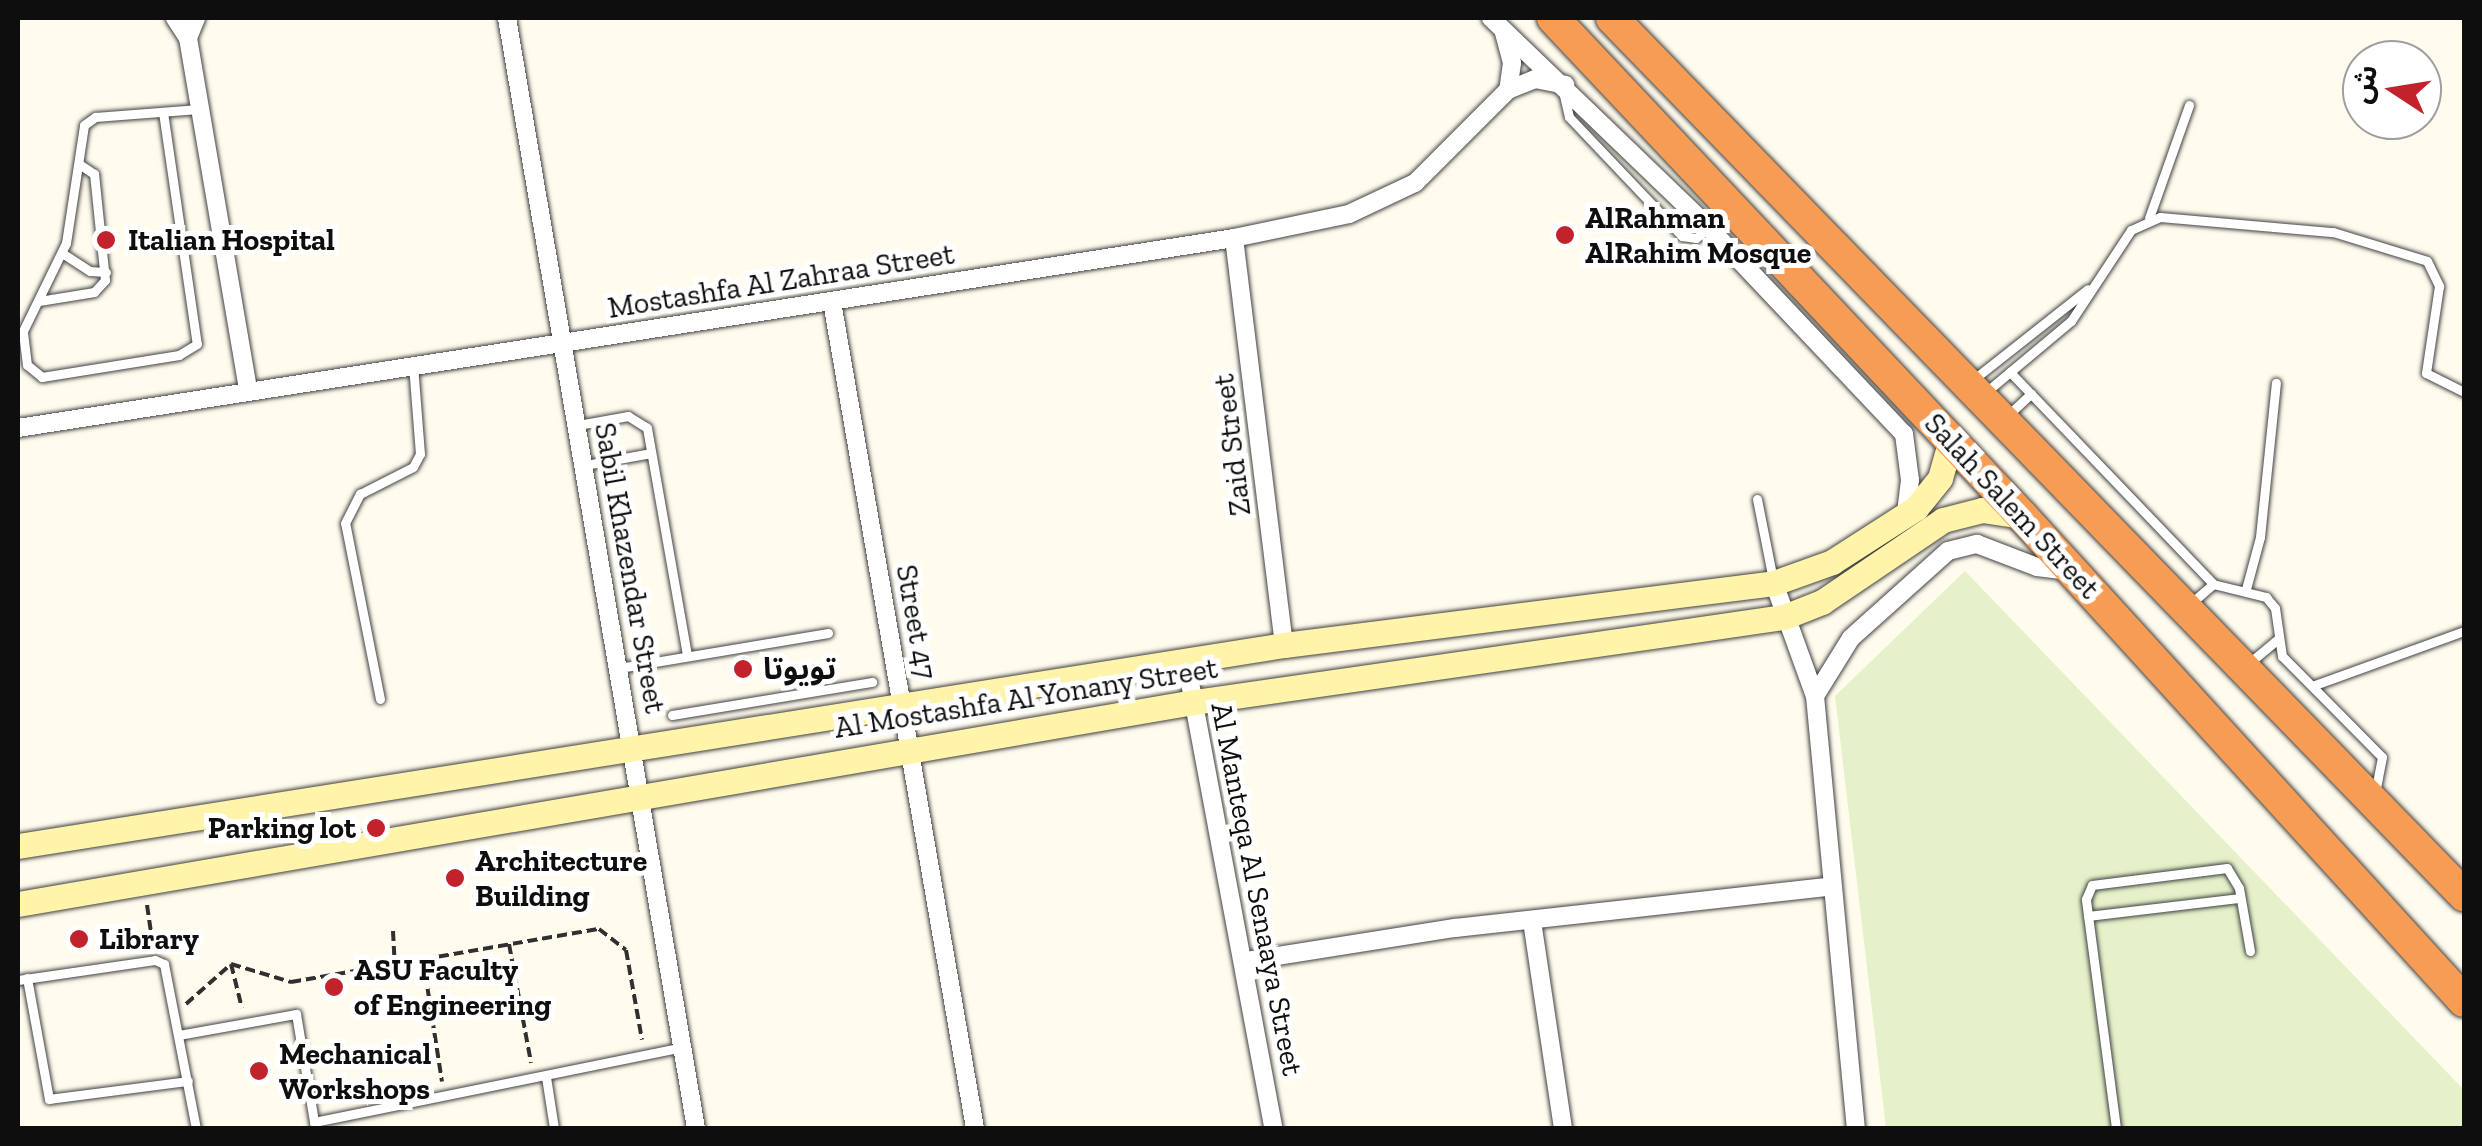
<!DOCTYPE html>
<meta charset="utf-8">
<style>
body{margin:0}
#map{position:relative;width:2482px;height:1146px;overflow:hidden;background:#fffcee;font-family:"Zilla Slab","Noto Sans Arabic",serif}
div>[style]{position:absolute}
.pitch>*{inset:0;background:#e4f1c9}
.path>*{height:4px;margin-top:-2px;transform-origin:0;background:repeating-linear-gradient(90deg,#303030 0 10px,transparent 0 15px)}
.roads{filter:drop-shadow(0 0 2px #414141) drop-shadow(0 0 2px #414141)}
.lane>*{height:9px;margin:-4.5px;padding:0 4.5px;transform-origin:4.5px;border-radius:4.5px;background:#fff}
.street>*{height:18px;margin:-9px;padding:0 9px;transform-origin:9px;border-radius:9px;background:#fff}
.secondary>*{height:25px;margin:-12.5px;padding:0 12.5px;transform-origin:12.5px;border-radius:12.5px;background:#fff4a9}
.highway>*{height:32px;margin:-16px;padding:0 16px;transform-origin:16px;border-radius:16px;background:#f79c54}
.dots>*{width:28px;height:28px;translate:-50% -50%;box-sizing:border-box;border:5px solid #fff;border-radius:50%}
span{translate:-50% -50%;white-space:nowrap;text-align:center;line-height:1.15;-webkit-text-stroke:10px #fff;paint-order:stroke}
.poi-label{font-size:30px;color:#0e0e0e;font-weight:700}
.left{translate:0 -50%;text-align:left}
.right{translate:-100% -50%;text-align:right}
.street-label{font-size:30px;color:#0e0e0e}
.frame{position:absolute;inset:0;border:20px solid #0e0e0e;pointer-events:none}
.north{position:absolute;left:2342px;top:40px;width:100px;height:100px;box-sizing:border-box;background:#fff;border:2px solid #9f9f9f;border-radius:50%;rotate:282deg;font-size:28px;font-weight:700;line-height:40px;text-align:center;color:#0e0e0e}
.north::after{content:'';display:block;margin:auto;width:35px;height:45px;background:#c1222c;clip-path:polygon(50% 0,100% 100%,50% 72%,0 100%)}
</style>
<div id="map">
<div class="pitch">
<i style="clip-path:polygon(1965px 571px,2464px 1090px,2464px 1128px,1886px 1128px,1835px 696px)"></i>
</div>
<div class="path">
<i style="left:147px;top:905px;width:41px;rotate:81.7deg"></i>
<i style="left:393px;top:931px;width:33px;rotate:87deg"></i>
<i style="left:509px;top:944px;width:121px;rotate:79.5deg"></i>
<i style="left:423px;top:959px;width:124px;rotate:81.2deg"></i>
<i style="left:231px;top:964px;width:63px;rotate:16.7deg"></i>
<i style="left:291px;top:982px;width:313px;rotate:-9.8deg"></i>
<i style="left:599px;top:929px;width:34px;rotate:38deg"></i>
<i style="left:626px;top:950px;width:91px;rotate:79.9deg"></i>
<i style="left:231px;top:964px;width:45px;rotate:76deg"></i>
<i style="left:186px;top:1004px;width:60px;rotate:-41.6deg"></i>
</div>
<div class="roads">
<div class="lane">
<i style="left:1563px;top:91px;width:27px;rotate:77deg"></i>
<i style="left:1569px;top:117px;width:164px;rotate:46.5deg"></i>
<i style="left:1682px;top:236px;width:14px;rotate:8deg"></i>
<i style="left:1696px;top:238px;width:16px;rotate:-38deg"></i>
<i style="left:163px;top:112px;width:234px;rotate:81.7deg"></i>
<i style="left:197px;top:344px;width:21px;rotate:149deg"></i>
<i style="left:179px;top:355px;width:139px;rotate:170.9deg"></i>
<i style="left:42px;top:377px;width:19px;rotate:-141deg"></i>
<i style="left:27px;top:365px;width:34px;rotate:-97deg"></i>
<i style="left:23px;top:331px;width:98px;rotate:-64deg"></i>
<i style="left:66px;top:243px;width:119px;rotate:-81.3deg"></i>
<i style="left:84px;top:125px;width:14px;rotate:-36deg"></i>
<i style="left:95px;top:117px;width:104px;rotate:-4.4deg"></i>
<i style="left:2149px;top:218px;width:120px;rotate:-70.5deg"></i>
<i style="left:62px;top:253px;width:33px;rotate:33deg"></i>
<i style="left:90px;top:271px;width:16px;rotate:4deg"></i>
<i style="left:39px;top:301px;width:56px;rotate:-9.3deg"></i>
<i style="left:94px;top:292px;width:16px;rotate:-47deg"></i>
<i style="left:105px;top:280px;width:107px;rotate:-95.9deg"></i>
<i style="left:94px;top:174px;width:18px;rotate:-146deg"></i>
<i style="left:2010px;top:372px;width:294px;rotate:46.2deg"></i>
<i style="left:2213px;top:584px;width:55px;rotate:13.8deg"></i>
<i style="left:2266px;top:597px;width:14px;rotate:51deg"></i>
<i style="left:2275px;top:608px;width:49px;rotate:81.7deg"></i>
<i style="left:2282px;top:656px;width:142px;rotate:45.3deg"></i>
<i style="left:2382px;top:757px;width:38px;rotate:101deg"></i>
<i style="left:1974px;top:379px;width:145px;rotate:-38.3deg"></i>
<i style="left:1986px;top:392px;width:111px;rotate:-39.9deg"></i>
<i style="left:2071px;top:321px;width:109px;rotate:-56.6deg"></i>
<i style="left:2131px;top:230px;width:32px;rotate:-24deg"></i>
<i style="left:2160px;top:217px;width:174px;rotate:5deg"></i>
<i style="left:2333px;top:232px;width:98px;rotate:17.1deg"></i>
<i style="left:2427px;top:261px;width:28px;rotate:64deg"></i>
<i style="left:2439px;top:286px;width:88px;rotate:98.5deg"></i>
<i style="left:2426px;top:373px;width:42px;rotate:26.6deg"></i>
<i style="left:2007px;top:416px;width:33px;rotate:-43deg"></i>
<i style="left:578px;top:425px;width:51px;rotate:-10.2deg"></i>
<i style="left:628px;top:416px;width:22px;rotate:32deg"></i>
<i style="left:647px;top:428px;width:231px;rotate:80deg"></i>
<i style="left:585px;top:465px;width:67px;rotate:-10.3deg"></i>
<i style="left:1757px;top:499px;width:83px;rotate:78.8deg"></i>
<i style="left:2246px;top:589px;width:54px;rotate:-74.9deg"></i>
<i style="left:2260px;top:537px;width:155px;rotate:-84.1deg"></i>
<i style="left:2189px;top:605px;width:32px;rotate:-41deg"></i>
<i style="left:2248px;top:664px;width:39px;rotate:-40deg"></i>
<i style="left:619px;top:668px;width:212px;rotate:-9.5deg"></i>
<i style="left:2312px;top:686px;width:162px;rotate:-19.9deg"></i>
<i style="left:380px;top:699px;width:179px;rotate:-101.2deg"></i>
<i style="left:345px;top:523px;width:33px;rotate:-63deg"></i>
<i style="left:360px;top:494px;width:59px;rotate:-27deg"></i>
<i style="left:413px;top:467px;width:15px;rotate:-62deg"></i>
<i style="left:420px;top:454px;width:88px;rotate:-94.5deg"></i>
<i style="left:672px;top:715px;width:203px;rotate:-9.4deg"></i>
<i style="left:2088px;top:916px;width:153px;rotate:-6.8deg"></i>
<i style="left:27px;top:978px;width:123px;rotate:79.7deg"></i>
<i style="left:49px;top:1099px;width:140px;rotate:-7.4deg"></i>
<i style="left:18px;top:980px;width:138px;rotate:-8.3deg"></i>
<i style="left:155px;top:960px;width:10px;rotate:24deg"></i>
<i style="left:164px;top:964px;width:167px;rotate:79deg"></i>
<i style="left:179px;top:1035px;width:119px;rotate:-10.2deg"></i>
<i style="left:296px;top:1014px;width:116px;rotate:80.5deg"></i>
<i style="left:546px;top:1077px;width:52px;rotate:81.1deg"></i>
<i style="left:314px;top:1122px;width:376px;rotate:-11.5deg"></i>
<i style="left:2116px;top:1128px;width:231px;rotate:-97.5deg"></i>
<i style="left:2086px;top:899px;width:15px;rotate:-67deg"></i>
<i style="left:2092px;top:885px;width:136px;rotate:-7.2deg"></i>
<i style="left:2227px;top:868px;width:23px;rotate:59deg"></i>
<i style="left:2239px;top:888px;width:64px;rotate:80.1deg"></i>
</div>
<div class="street">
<i style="left:175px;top:18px;width:24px;rotate:57deg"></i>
<i style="left:188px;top:38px;width:355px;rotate:80.3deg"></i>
<i style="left:507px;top:18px;width:1126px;rotate:80.34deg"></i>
<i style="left:1491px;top:18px;width:303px;rotate:43.9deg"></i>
<i style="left:1709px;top:228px;width:284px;rotate:46.6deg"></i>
<i style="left:1904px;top:434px;width:46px;rotate:82.6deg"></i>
<i style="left:1910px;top:480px;width:35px;rotate:97deg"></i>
<i style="left:1504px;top:33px;width:31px;rotate:75deg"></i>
<i style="left:1512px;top:63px;width:27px;rotate:98deg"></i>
<i style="left:188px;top:38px;width:22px;rotate:-68deg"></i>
<i style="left:1234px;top:238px;width:410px;rotate:83deg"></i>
<i style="left:832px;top:302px;width:838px;rotate:80.18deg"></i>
<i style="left:18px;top:428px;width:1231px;rotate:-8.88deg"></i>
<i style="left:1234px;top:238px;width:117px;rotate:-11.8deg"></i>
<i style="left:1349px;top:214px;width:73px;rotate:-25.2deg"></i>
<i style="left:1415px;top:183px;width:132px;rotate:-45deg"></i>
<i style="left:1508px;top:90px;width:29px;rotate:-22deg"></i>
<i style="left:1535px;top:79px;width:31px;rotate:11deg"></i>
<i style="left:1774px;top:583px;width:120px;rotate:70.1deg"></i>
<i style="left:1815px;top:696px;width:434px;rotate:84.6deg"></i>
<i style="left:1186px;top:661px;width:475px;rotate:79.4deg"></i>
<i style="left:1815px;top:696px;width:68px;rotate:-58.2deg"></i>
<i style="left:1851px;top:638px;width:130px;rotate:-41.9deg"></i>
<i style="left:1948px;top:551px;width:30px;rotate:-14deg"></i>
<i style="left:1977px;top:544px;width:64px;rotate:21deg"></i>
<i style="left:2037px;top:567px;width:35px;rotate:7deg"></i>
<i style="left:1532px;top:921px;width:209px;rotate:81.5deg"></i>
<i style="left:1246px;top:961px;width:212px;rotate:-9deg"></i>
<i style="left:1455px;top:928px;width:376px;rotate:-6.3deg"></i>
</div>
<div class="secondary">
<i style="left:18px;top:846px;width:1282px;rotate:-9.02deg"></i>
<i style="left:1284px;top:645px;width:494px;rotate:-7.2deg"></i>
<i style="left:1774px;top:583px;width:62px;rotate:-19.9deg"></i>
<i style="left:1832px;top:562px;width:100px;rotate:-32.7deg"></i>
<i style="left:1916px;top:508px;width:38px;rotate:-51deg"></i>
<i style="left:1940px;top:478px;width:40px;rotate:-74deg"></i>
<i style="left:18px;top:904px;width:1193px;rotate:-9.75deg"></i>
<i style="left:1194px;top:702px;width:596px;rotate:-8.2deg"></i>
<i style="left:1784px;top:617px;width:41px;rotate:-21.5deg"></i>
<i style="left:1822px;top:602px;width:146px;rotate:-34.1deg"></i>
<i style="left:1943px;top:520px;width:40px;rotate:-14.4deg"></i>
<i style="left:1982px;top:510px;width:40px;rotate:8.5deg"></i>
</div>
<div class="highway">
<i style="left:1553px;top:18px;width:684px;rotate:46.72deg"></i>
<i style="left:2022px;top:516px;width:656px;rotate:47.66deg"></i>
<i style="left:1612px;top:18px;width:1223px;rotate:45.83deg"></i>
</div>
</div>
<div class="dots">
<i style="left:1565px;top:235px;background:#c1222c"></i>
<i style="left:106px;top:240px;background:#c1222c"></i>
<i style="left:743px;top:669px;background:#c1222c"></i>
<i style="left:376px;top:828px;background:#c1222c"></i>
<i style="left:455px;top:878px;background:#c1222c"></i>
<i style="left:79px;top:939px;background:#c1222c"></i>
<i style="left:334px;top:987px;background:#c1222c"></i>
<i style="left:259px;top:1071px;background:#c1222c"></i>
</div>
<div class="poi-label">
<span class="left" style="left:1585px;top:235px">AlRahman<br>AlRahim Mosque</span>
<span class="left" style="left:128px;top:240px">Italian Hospital</span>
<span class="left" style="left:763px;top:669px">تويوتا</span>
<span class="right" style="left:356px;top:828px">Parking lot</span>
<span class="left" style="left:475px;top:878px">Architecture<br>Building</span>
<span class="left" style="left:99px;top:939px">Library</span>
<span class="left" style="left:354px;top:987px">ASU Faculty<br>of Engineering</span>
<span class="left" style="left:279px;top:1071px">Mechanical<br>Workshops</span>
</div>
<div class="street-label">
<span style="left:781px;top:281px;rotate:-9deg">Mostashfa Al Zahraa Street</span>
<span style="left:1232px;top:445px;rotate:-97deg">Zaid Street</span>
<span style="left:2012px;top:506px;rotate:47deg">Salah Salem Street</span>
<span style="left:630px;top:568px;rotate:80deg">Sabil Khazendar Street</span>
<span style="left:916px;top:622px;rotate:80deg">Street 47</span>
<span style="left:1026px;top:698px;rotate:-9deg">Al Mostashfa Al Yonany Street</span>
<span style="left:1257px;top:889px;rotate:79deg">Al Manteqa Al Senaaya Street</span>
</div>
<div class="frame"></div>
<div class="north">ش</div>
</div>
